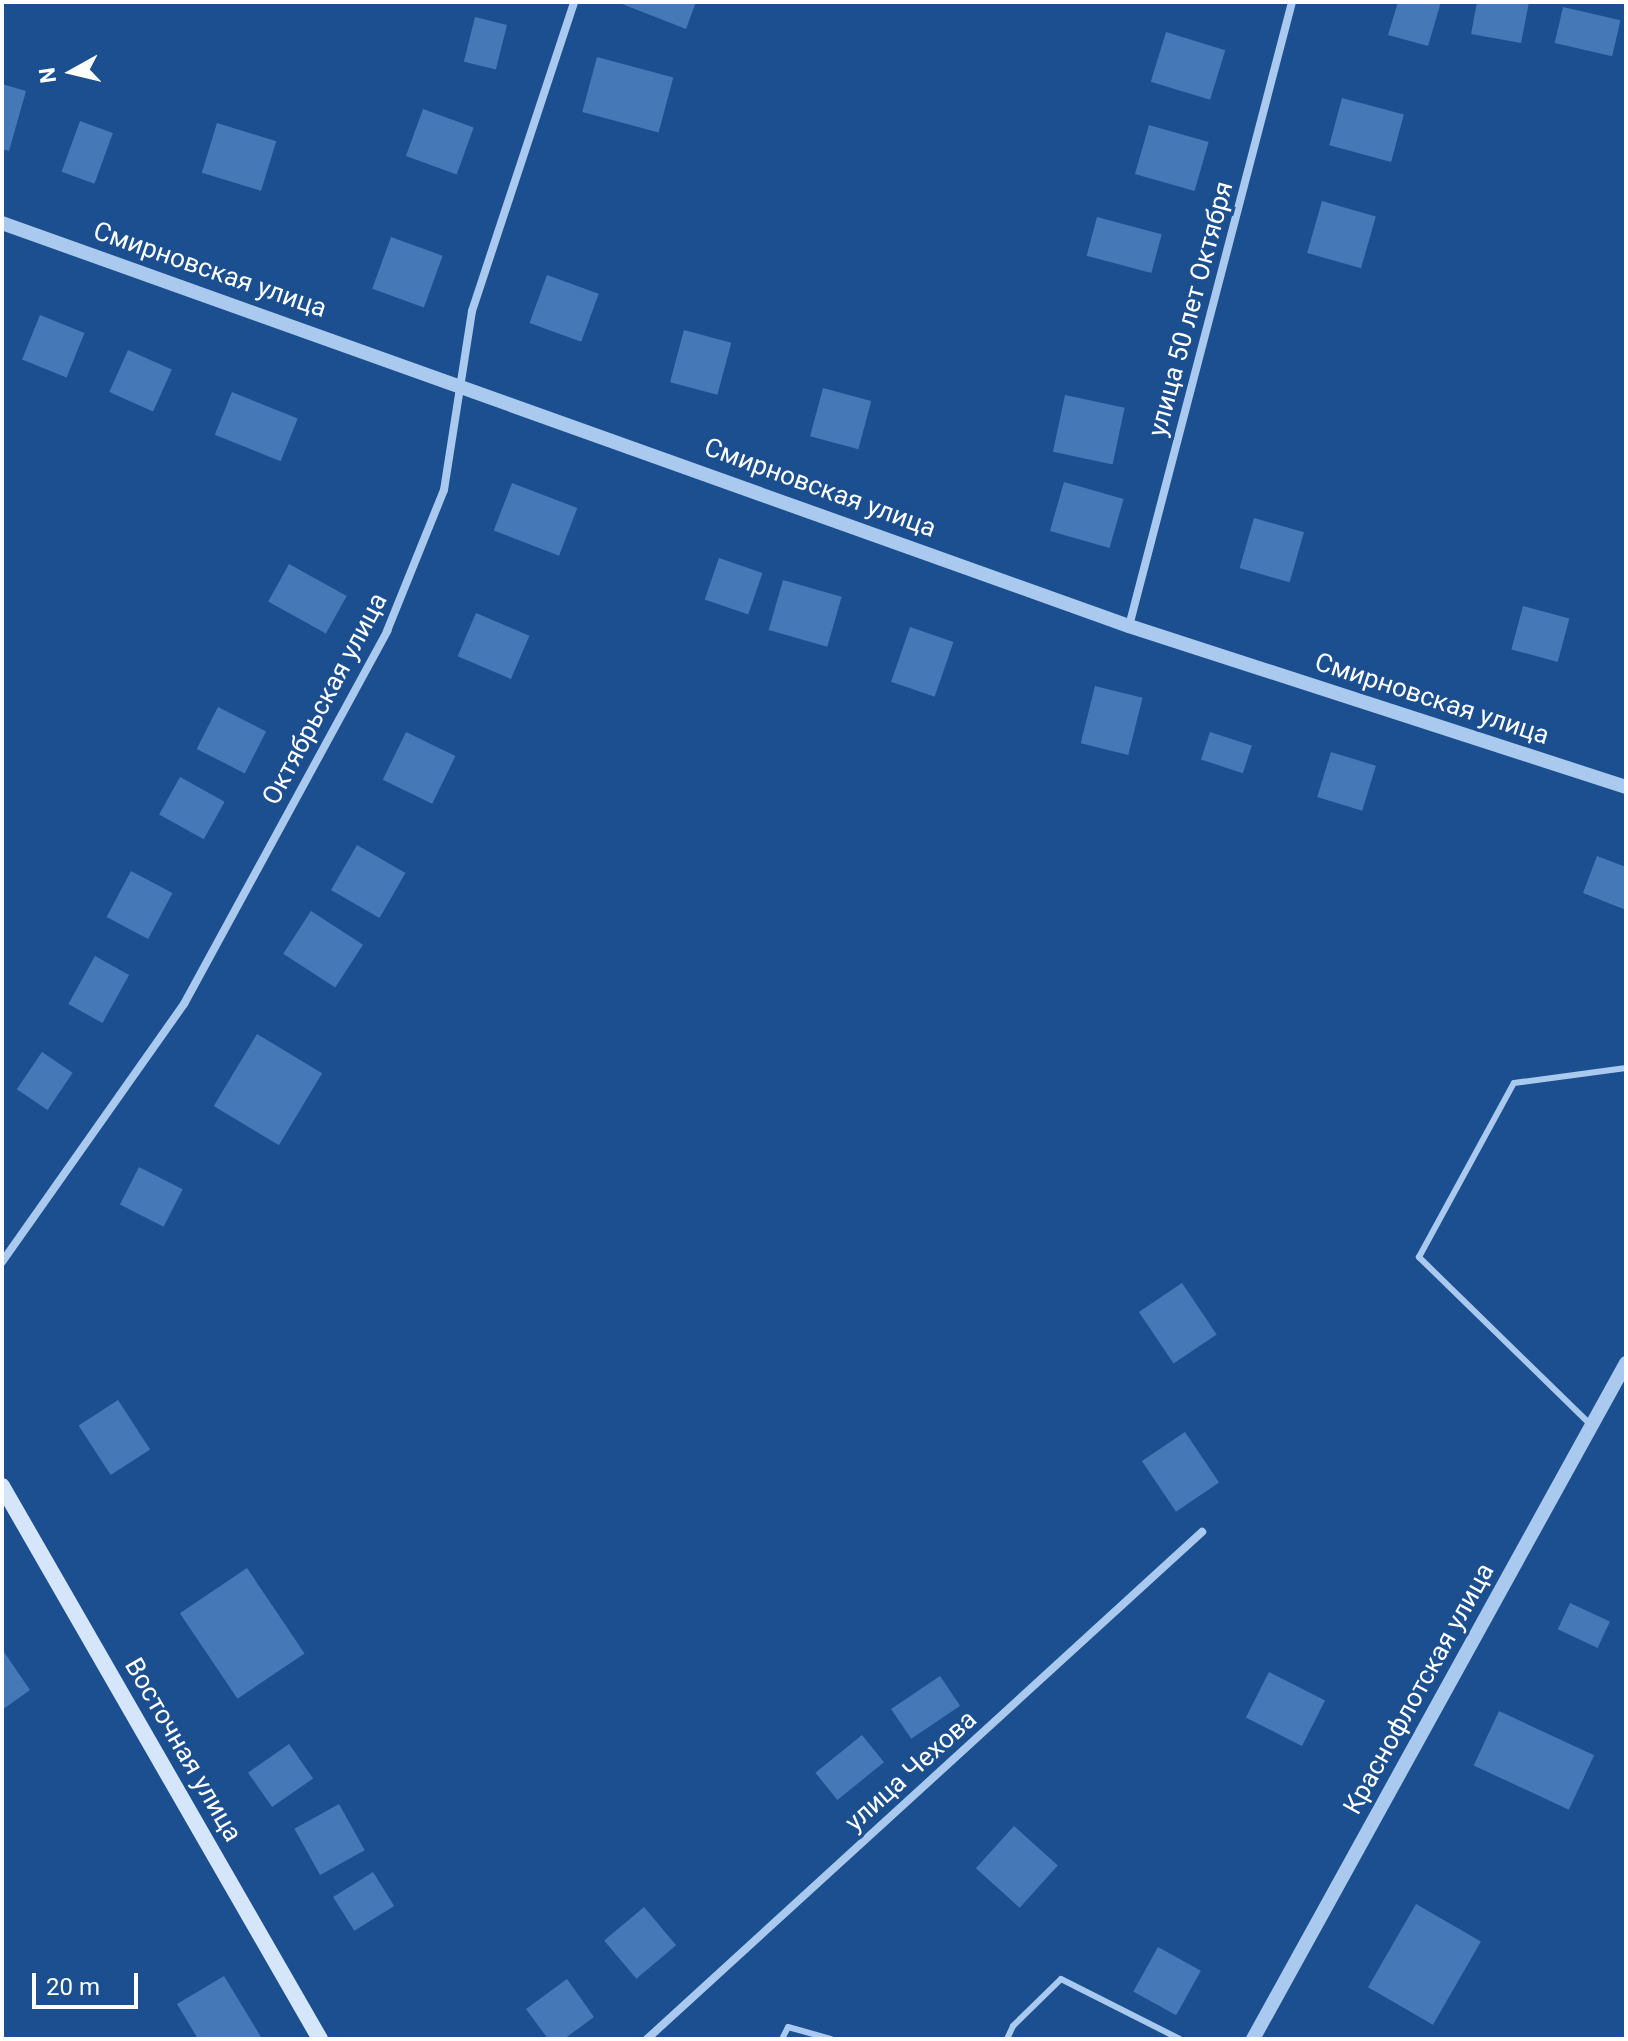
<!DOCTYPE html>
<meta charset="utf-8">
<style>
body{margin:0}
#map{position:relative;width:1628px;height:2041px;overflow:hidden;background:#1b4f8f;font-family:Roboto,sans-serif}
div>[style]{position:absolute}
.building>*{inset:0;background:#4478b7;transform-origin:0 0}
.service>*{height:6px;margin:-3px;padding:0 3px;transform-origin:3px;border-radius:3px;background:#a9c9ee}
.minor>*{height:8px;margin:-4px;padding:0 4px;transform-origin:4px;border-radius:4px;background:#a9c9ee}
.tertiary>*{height:14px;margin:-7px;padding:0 7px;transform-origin:7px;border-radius:7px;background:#a9c9ee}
.secondary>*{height:16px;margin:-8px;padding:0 8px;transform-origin:8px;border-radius:8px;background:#d6e6fa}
span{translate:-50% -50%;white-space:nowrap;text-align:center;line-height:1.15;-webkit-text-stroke:7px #1b4f8f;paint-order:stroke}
.street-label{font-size:26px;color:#fff}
.frame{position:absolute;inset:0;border:4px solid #fff;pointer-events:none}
.north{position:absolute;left:32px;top:32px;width:80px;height:80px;-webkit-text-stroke:6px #1b4f8f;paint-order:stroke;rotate:262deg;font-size:22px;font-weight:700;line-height:32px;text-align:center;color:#fff}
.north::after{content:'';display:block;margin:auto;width:28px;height:36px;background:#fff;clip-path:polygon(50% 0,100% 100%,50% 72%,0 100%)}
.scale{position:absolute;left:32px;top:1973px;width:106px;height:36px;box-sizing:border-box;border:4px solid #fff;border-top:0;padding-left:10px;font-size:24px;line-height:28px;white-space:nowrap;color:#fff;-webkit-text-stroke:6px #1b4f8f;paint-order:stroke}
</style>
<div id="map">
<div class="building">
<i style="clip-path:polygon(617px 2px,696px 2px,686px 29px)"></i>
<i style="clip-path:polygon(1398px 2px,1441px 2px,1428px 46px,1388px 35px)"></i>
<i style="clip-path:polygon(1477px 2px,1529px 2px,1521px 43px,1471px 34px)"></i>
<i style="left:1563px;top:7px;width:59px;height:37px;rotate:13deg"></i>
<i style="left:475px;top:17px;width:33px;height:46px;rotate:14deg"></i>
<i style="left:1166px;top:32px;width:62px;height:52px;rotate:17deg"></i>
<i style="left:597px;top:57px;width:79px;height:57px;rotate:15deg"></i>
<i style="clip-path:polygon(2px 84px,26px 91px,9px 151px,2px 149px)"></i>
<i style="left:1342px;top:98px;width:64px;height:49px;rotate:15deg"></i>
<i style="left:423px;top:109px;width:54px;height:50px;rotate:20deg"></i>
<i style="left:80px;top:121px;width:35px;height:54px;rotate:20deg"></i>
<i style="left:217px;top:123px;width:62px;height:52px;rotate:17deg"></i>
<i style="left:1149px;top:125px;width:62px;height:51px;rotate:16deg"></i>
<i style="left:1322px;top:201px;width:56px;height:54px;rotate:16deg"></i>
<i style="left:1097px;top:217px;width:67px;height:40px;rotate:15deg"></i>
<i style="left:391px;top:237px;width:55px;height:55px;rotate:20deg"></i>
<i style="left:547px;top:275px;width:55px;height:51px;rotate:20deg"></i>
<i style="left:40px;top:315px;width:48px;height:48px;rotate:22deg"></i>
<i style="left:684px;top:330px;width:49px;height:54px;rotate:15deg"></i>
<i style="left:128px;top:350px;width:48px;height:46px;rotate:24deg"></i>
<i style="left:823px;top:388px;width:50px;height:50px;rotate:15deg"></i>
<i style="left:232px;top:392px;width:71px;height:46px;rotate:22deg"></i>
<i style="left:1065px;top:395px;width:61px;height:58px;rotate:12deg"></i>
<i style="left:1064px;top:482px;width:62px;height:51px;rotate:16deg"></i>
<i style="left:512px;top:483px;width:70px;height:51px;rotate:21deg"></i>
<i style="left:1254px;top:518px;width:52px;height:52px;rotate:16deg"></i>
<i style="left:719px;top:558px;width:46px;height:44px;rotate:19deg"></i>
<i style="left:289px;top:564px;width:66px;height:43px;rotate:29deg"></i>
<i style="left:783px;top:580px;width:61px;height:52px;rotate:16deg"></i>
<i style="left:1523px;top:606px;width:48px;height:45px;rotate:15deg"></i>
<i style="left:476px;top:613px;width:58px;height:47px;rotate:23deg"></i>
<i style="left:910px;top:627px;width:46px;height:58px;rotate:19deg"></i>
<i style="left:1095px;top:686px;width:49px;height:59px;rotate:14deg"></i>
<i style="left:218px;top:707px;width:54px;height:47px;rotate:27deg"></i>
<i style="left:406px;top:732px;width:55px;height:53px;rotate:26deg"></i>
<i style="left:1210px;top:732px;width:44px;height:29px;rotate:18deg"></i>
<i style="left:1331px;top:752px;width:47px;height:47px;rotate:17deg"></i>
<i style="left:180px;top:777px;width:51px;height:43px;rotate:29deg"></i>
<i style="left:357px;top:845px;width:56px;height:52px;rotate:30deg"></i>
<i style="clip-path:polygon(1597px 856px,1626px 867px,1626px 910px,1583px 893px)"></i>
<i style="left:131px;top:871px;width:47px;height:52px;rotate:28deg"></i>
<i style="left:311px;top:911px;width:62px;height:51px;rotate:33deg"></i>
<i style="left:95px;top:956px;width:39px;height:55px;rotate:29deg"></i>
<i style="left:257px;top:1034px;width:76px;height:84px;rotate:31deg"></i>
<i style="left:42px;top:1052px;width:37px;height:45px;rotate:34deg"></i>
<i style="left:139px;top:1167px;width:49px;height:42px;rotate:27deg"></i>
<i style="left:1182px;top:1283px;width:62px;height:52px;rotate:56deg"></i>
<i style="left:118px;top:1400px;width:59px;height:47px;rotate:57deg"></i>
<i style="left:1185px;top:1432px;width:61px;height:52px;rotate:56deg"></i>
<i style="left:247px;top:1568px;width:103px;height:81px;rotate:56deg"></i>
<i style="left:1570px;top:1603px;width:44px;height:29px;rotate:25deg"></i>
<i style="clip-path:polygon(2px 1649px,30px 1690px,2px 1710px)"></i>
<i style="left:1269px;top:1672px;width:63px;height:51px;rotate:27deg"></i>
<i style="left:940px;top:1676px;width:36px;height:59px;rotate:56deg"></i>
<i style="left:1499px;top:1711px;width:105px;height:60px;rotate:25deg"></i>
<i style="left:862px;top:1735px;width:35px;height:60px;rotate:51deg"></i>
<i style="left:289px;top:1744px;width:42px;height:50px;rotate:55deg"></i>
<i style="left:339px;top:1804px;width:53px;height:51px;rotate:61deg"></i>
<i style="left:1014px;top:1826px;width:59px;height:57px;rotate:42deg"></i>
<i style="left:373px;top:1872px;width:40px;height:47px;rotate:58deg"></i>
<i style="left:1416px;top:1904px;width:75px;height:96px;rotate:30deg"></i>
<i style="left:644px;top:1907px;width:50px;height:52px;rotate:50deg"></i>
<i style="left:1158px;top:1947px;width:49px;height:51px;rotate:29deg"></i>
<i style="clip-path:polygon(224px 1976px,261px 2037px,257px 2039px,198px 2039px,177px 2004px)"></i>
<i style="clip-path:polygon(567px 1979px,594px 2017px,564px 2039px,548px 2039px,526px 2009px)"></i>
</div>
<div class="service">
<i style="left:1592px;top:1426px;width:242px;rotate:-135.7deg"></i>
<i style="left:1419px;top:1257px;width:198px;rotate:-61.4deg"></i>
<i style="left:1514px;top:1083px;width:113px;rotate:-7.6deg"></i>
<i style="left:782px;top:2039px;width:13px;rotate:-63deg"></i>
<i style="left:788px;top:2027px;width:45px;rotate:15.6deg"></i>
<i style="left:1007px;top:2039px;width:14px;rotate:-65deg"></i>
<i style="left:1013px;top:2026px;width:67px;rotate:-44.4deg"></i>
<i style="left:1061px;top:1979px;width:133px;rotate:26.8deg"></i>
</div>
<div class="minor">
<i style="left:1129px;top:626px;width:645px;rotate:-75.36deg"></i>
<i style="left:2px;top:1262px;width:316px;rotate:-54.8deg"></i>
<i style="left:184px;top:1004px;width:425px;rotate:-61.4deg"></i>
<i style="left:387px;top:631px;width:152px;rotate:-68deg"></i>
<i style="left:444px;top:490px;width:181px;rotate:-81.1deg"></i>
<i style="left:472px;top:311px;width:325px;rotate:-71.7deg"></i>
<i style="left:647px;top:2039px;width:752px;rotate:-42.41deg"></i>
</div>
<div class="tertiary">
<i style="left:2px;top:223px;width:1197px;rotate:19.68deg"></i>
<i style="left:1129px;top:626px;width:522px;rotate:17.95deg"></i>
<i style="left:1253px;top:2039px;width:772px;rotate:-61.11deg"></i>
</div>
<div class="secondary">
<i style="left:2px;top:1486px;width:638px;rotate:60.1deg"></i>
</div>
<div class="street-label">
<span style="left:210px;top:270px;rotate:19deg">Смирновская улица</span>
<span style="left:1191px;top:309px;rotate:-75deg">улица 50 лет Октября</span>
<span style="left:820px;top:488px;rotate:20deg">Смирновская улица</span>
<span style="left:325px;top:699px;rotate:-62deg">Октябрьская улица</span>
<span style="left:1432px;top:699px;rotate:18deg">Смирновская улица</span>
<span style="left:1419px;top:1689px;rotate:-61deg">Краснофлотская улица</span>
<span style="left:183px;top:1750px;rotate:60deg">Восточная улица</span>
<span style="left:911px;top:1771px;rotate:-42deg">улица Чехова</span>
</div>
<div class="frame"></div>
<div class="north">N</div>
<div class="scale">20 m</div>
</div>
